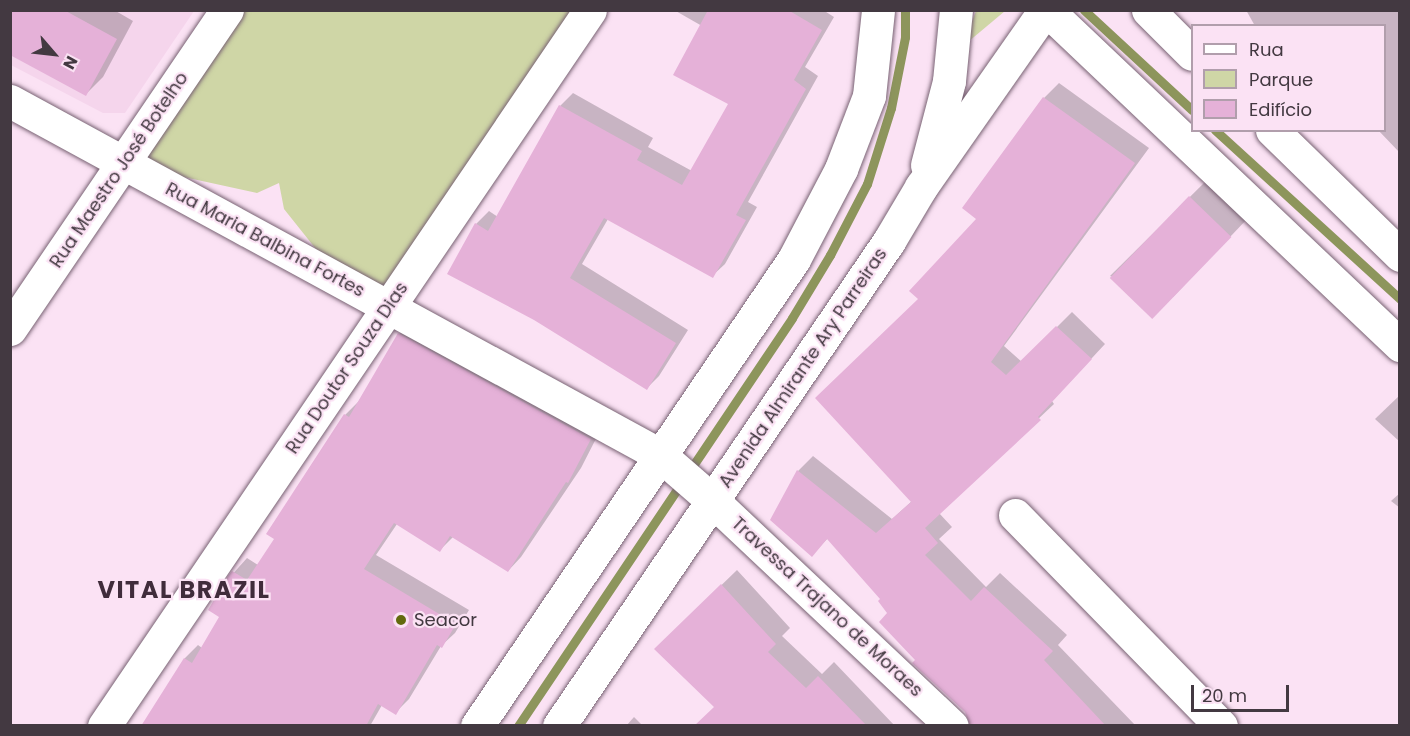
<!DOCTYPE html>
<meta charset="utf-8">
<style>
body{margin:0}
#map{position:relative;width:1410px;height:736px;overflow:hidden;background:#fbe2f4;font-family:Poppins,sans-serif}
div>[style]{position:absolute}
.built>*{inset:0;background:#f5d5ec}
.green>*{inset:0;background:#cfd6a6}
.shadow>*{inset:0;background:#0003}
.stream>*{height:9px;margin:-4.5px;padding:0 4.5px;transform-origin:4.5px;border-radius:4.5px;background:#8d955c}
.building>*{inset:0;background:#e5b1d8;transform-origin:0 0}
.roads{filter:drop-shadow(0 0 2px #786273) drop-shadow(0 0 2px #786273)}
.street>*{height:33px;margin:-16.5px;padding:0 16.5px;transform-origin:16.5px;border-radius:16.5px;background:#fff}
.secondary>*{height:33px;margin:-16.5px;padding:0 16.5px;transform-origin:16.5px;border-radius:16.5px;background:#fff}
.dots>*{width:16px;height:16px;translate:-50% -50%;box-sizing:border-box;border:3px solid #fbe2f4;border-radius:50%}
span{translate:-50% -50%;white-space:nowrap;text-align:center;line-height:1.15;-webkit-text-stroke:4.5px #fbe2f4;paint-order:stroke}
.street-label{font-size:18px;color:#433941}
.poi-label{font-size:18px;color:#433941}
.left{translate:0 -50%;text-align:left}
.district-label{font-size:24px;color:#402c3b;font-weight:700;letter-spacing:1.5px}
.frame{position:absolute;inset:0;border:12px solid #433941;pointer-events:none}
.legend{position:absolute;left:1191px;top:24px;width:195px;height:108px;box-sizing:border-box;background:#fbe2f4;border:2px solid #b19eac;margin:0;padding:8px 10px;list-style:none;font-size:18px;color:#433941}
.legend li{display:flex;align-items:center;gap:12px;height:30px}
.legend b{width:30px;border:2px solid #b19eac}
.north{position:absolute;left:24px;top:24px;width:60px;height:60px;-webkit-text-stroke:4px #fbe2f4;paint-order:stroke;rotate:118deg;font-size:16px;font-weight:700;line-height:24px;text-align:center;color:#433941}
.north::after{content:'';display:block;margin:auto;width:21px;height:27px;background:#433941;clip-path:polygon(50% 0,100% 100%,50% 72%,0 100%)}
.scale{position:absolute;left:1191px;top:685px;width:98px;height:27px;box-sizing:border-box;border:3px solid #433941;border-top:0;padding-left:8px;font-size:18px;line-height:21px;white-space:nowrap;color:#433941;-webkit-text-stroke:4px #fbe2f4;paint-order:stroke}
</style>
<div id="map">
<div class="built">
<i style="clip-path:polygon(10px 11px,194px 11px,125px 113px,103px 113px,11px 65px)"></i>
</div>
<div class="green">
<i style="clip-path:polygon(580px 10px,388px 307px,343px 283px,284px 209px,279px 183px,257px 193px,124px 164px,227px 11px)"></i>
<i style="clip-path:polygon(976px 11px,1005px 11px,962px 47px)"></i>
</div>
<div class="shadow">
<i style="clip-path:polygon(10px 10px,114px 10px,133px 21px,103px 77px,86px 94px)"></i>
<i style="clip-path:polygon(674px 10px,823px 10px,834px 17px,805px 67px,818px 76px,748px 202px,757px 207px,725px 264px,712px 276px,608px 219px,582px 264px,688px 330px,659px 376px,647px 388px,476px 224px,489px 211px,498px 217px,560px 106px,573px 93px,653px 138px,648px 147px,692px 171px,730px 103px,702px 26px)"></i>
<i style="clip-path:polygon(1246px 10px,1400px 10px,1400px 153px,1378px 130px,1384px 130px,1384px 26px,1255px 26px)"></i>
<i style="clip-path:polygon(1059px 83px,1149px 148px,1004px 346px,1022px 362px,1072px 312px,1105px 344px,1052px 401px,1054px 404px,939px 513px,952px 527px,939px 539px,986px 587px,1000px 573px,1067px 635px,1058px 645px,1136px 726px,971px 726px,966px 712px,917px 660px,882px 599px,828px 538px,812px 555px,772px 519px,798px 471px,813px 456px,892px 519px,912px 501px,920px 299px,979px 218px,964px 208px,1044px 98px)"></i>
<i style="clip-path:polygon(1209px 178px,1249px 217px,1173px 297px,1110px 276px)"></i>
<i style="clip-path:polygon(412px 321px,603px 425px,581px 468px,521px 557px,508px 571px,453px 537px,440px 550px,397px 524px,376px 555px,469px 610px,455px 633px,441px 646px,409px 699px,395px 713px,382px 705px,370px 726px,144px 726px,185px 658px,198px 645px,202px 648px,221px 616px,230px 577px,247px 558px,258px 565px,276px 538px,268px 534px,345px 415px,359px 401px,399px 334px)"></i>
<i style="clip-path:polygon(1400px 395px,1400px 442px,1375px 419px)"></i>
<i style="clip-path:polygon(1400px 493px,1400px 508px,1391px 501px)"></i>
<i style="clip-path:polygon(737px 570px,790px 628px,782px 636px,822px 674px,834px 662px,895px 726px,696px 726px,716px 706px,671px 634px)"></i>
<i style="clip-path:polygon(634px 717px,643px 726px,626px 726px)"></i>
</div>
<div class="stream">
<i style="left:1084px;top:10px;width:147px;rotate:42.8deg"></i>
<i style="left:1215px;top:130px;width:251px;rotate:42.4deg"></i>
<i style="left:518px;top:726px;width:491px;rotate:-56.1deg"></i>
<i style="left:792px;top:318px;width:74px;rotate:-58.9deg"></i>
<i style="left:830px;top:255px;width:80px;rotate:-62.5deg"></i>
<i style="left:867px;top:184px;width:80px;rotate:-72.5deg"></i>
<i style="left:891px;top:108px;width:72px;rotate:-78.8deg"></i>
<i style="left:905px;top:37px;width:27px;rotate:-90deg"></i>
</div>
<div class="building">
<i style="clip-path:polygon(10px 10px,64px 10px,117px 39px,86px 96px,10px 55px)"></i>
<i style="clip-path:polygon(708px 10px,788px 10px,822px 30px,794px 80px,806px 89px,736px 215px,746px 220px,713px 278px,604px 218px,570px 278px,676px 343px,647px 390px,534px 320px,447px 274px,475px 223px,488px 231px,559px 105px,642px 151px,637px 160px,682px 185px,728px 104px,673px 75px)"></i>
<i style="clip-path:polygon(1043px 97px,1135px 163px,991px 362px,1006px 375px,1056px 326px,1092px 359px,1038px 417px,1041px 420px,925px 528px,938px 543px,925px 555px,971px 601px,984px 587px,1053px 651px,1044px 660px,1106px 726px,970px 726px,965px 712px,912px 663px,915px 660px,879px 622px,887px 613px,878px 601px,880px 599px,827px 539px,812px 557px,770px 520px,797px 470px,876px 533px,911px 502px,815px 398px,918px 299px,909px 291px,976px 219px,962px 208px)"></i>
<i style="left:1189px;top:196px;width:59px;height:114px;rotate:44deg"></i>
<i style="clip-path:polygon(398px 333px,591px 439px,568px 483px,566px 482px,508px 572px,450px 536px,440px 552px,394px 523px,364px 569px,456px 624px,442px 648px,437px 645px,396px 715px,378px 704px,366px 726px,141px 726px,184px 658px,192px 663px,219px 617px,208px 610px,228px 576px,232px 571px,247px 580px,274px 539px,266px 534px,344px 414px,349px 417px)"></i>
<i style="clip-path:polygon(721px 584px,776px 644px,768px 652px,806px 688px,818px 676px,867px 726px,694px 726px,714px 707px,654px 649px)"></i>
</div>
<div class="roads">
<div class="street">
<i style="left:10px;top:101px;width:740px;rotate:28.57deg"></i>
<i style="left:660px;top:455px;width:70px;rotate:41deg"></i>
<i style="left:713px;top:501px;width:328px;rotate:43.3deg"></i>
<i style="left:10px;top:329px;width:386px;rotate:-55.8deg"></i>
<i style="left:1015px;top:515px;width:295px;rotate:45.7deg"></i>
<i style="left:104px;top:726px;width:865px;rotate:-55.83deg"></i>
</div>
<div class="secondary">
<i style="left:1047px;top:10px;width:487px;rotate:43.5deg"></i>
<i style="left:1148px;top:10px;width:62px;rotate:45deg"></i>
<i style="left:1272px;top:130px;width:179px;rotate:44.3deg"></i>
<i style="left:927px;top:165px;width:87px;rotate:-75.3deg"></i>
<i style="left:949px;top:81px;width:71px;rotate:-84.4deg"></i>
<i style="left:477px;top:726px;width:564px;rotate:-55.83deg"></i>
<i style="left:794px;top:259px;width:102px;rotate:-62.4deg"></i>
<i style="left:841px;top:169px;width:78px;rotate:-69deg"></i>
<i style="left:869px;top:96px;width:86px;rotate:-84deg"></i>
<i style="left:559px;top:726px;width:587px;rotate:-55.77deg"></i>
<i style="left:889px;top:241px;width:63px;rotate:-59.3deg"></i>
<i style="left:921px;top:187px;width:216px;rotate:-55deg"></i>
</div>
</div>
<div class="dots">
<i style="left:401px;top:620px;background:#626a0d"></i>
</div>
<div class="street-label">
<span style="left:119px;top:170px;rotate:-56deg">Rua Maestro José Botelho</span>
<span style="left:265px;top:240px;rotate:28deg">Rua Maria Balbina Fortes</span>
<span style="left:347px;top:368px;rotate:-56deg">Rua Doutor Souza Dias</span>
<span style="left:803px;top:368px;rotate:-56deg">Avenida Almirante Ary Parreiras</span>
<span style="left:827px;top:607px;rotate:43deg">Travessa Trajano de Moraes</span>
</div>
<div class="poi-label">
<span class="left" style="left:414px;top:620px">Seacor</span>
</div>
<div class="district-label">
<span style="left:184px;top:590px">VITAL BRAZIL</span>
</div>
<div class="frame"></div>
<ul class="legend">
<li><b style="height:8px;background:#fff"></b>Rua</li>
<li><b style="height:16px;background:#cfd6a6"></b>Parque</li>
<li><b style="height:16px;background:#e5b1d8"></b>Edifício</li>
</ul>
<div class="north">N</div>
<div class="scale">20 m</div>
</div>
